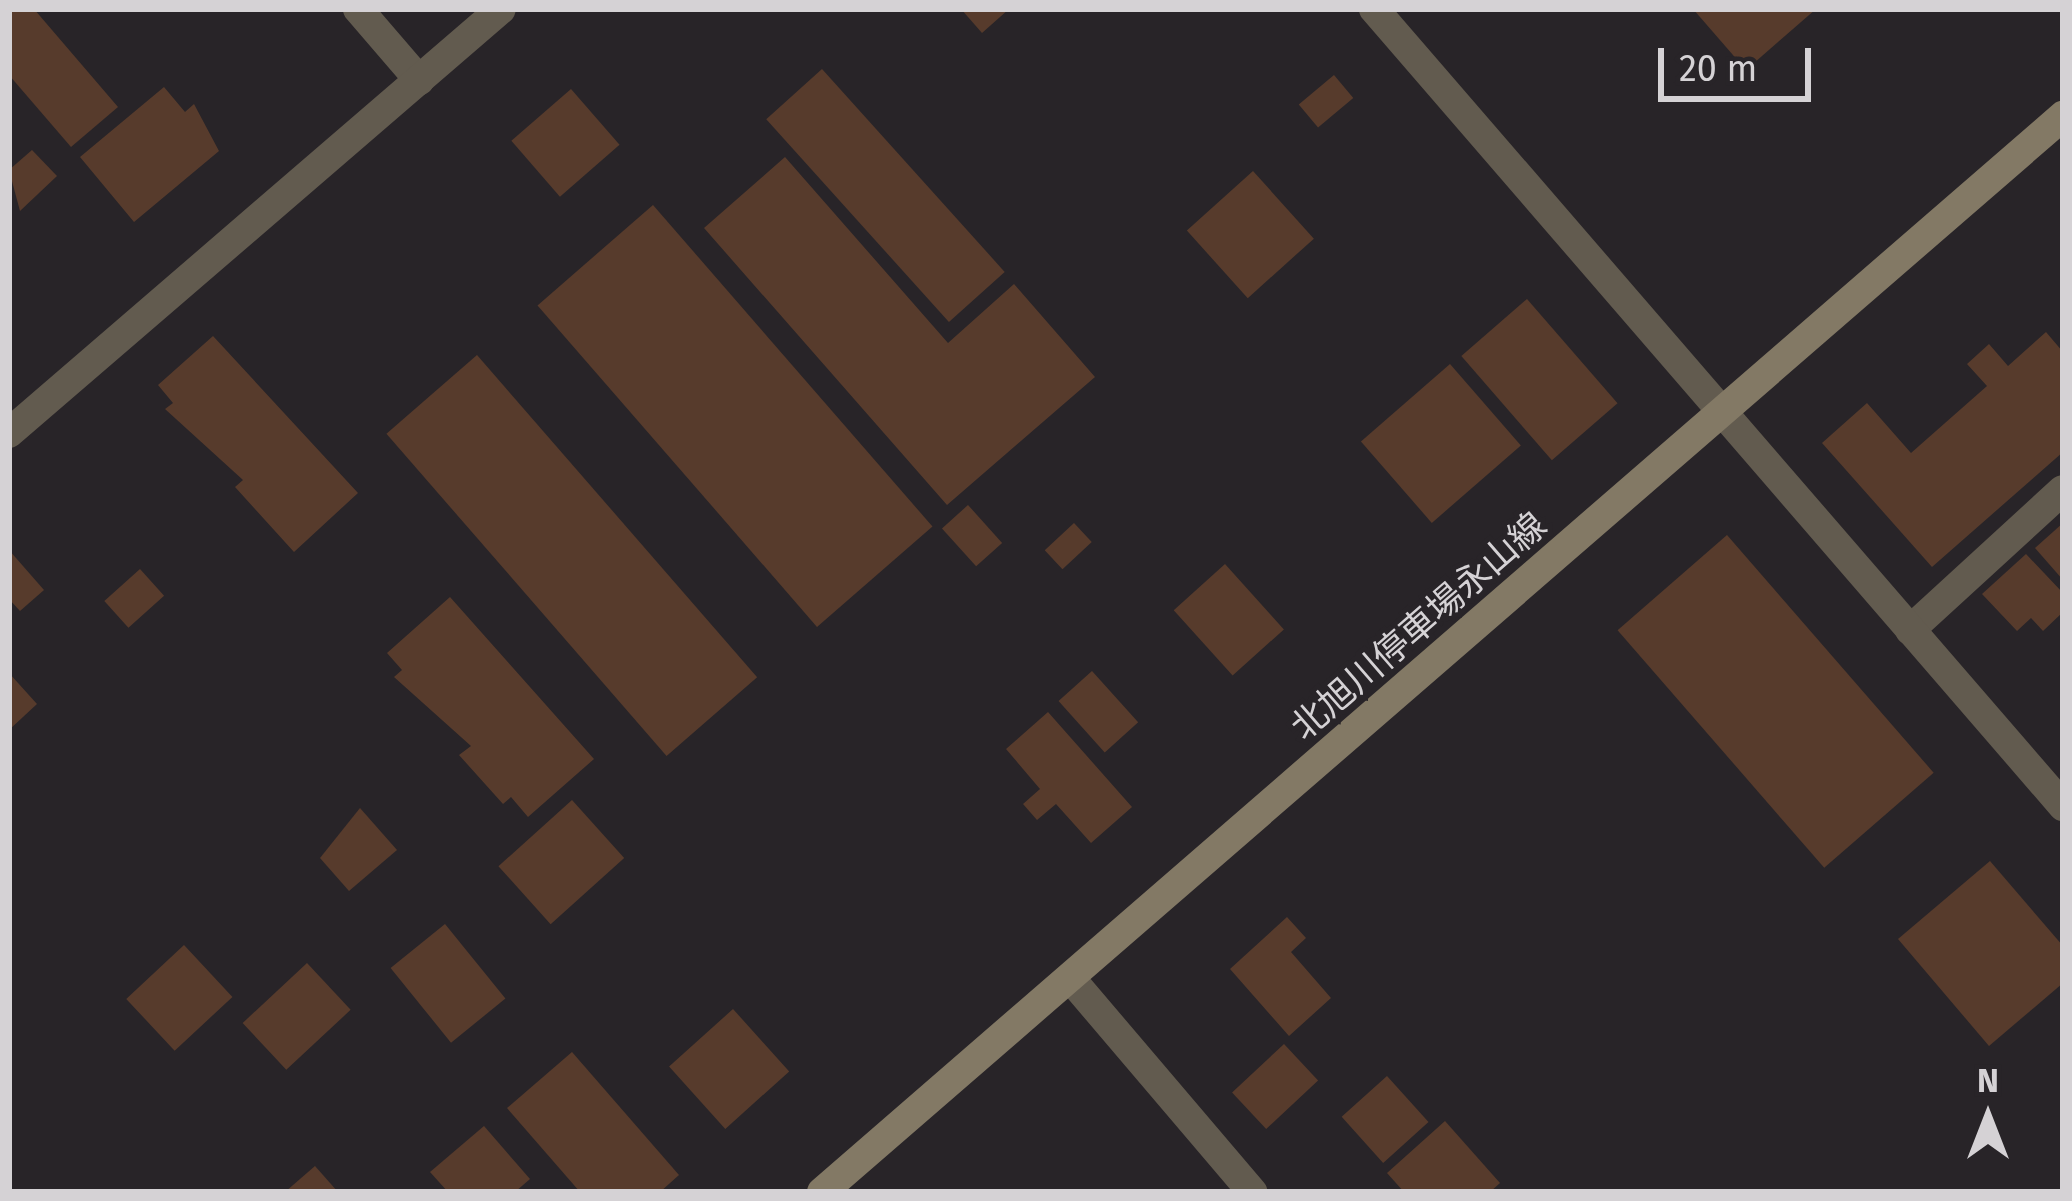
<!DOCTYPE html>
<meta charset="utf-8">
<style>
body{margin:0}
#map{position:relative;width:2072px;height:1201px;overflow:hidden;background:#282428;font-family:"Fira Sans","Noto Sans JP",sans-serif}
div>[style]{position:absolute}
.building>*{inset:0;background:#573b2c;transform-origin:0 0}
.service>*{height:30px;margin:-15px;padding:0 15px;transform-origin:15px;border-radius:15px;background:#625b4f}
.minor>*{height:30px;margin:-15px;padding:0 15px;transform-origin:15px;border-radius:15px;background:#625b4f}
.tertiary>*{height:30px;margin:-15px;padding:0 15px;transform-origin:15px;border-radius:15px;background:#625b4f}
.secondary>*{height:30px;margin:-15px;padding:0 15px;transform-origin:15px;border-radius:15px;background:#837965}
span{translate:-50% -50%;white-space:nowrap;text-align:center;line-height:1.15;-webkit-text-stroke:10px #282428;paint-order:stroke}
.street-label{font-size:36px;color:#d5d2d5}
.frame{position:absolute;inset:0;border:12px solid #d5d2d5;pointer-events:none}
.north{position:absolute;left:1928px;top:1057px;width:120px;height:120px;-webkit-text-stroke:9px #282428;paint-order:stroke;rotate:0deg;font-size:33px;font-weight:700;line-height:48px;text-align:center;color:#d5d2d5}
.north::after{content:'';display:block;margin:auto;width:42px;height:54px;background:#d5d2d5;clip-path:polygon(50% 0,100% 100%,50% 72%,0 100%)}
.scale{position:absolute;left:1658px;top:48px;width:153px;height:54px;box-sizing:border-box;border:6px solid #d5d2d5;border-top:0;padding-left:15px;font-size:36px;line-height:42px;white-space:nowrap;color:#d5d2d5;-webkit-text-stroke:9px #282428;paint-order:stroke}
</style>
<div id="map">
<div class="building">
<i style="clip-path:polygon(9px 9px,34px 9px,118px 107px,71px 147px,9px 75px)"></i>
<i style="clip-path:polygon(961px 9px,1009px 9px,982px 33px)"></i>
<i style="clip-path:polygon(1693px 9px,1816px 9px,1746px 70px)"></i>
<i style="left:822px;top:69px;width:273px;height:75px;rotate:48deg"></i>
<i style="left:1334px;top:75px;width:30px;height:46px;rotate:50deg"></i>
<i style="clip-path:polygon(164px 87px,185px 112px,194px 104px,219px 151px,134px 222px,80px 157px)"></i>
<i style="left:571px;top:89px;width:74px;height:79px;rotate:49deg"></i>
<i style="clip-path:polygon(32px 150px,57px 176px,20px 211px,9px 170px)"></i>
<i style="clip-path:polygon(785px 157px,948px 343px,1014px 284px,1095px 377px,947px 505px,704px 228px)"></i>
<i style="left:1253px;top:171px;width:91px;height:89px;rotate:48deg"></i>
<i style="left:653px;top:205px;width:426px;height:153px;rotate:49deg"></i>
<i style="left:1527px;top:299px;width:138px;height:87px;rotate:49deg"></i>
<i style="clip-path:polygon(2046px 332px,2063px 352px,2063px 452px,1932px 567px,1822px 443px,1867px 403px,1911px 453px,1987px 386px,1967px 364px,1989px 344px,2008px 366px)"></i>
<i style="clip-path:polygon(213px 336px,358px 493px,294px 552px,235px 487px,243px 480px,165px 409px,173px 403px,158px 385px)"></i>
<i style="left:477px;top:355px;width:427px;height:120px;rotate:49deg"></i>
<i style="left:1450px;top:364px;width:108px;height:118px;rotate:49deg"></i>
<i style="left:968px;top:505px;width:51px;height:35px;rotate:48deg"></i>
<i style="left:1074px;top:523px;width:26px;height:40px;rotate:47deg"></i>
<i style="clip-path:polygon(2063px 523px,2063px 580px,2035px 548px)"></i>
<i style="left:1727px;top:535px;width:315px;height:145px;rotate:49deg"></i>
<i style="clip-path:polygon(9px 550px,44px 590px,20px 611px,9px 599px)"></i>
<i style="clip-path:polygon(2026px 554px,2063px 593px,2063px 612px,2043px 631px,2031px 618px,2017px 631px,1982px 594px)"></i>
<i style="left:1225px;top:564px;width:88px;height:69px;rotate:48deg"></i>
<i style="left:140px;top:569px;width:36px;height:48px;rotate:48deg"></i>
<i style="clip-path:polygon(450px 597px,594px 759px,528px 817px,511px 797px,503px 804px,459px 755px,471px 746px,394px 677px,402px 670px,387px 653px)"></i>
<i style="left:1092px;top:671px;width:69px;height:45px;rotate:48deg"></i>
<i style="clip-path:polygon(9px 673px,37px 704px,9px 730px)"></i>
<i style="clip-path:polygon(1048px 712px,1132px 807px,1091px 843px,1056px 804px,1037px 820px,1023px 804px,1040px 789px,1006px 749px)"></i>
<i style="left:572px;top:800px;width:78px;height:99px;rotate:48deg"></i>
<i style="clip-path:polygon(360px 808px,397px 850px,349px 891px,320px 858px)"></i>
<i style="clip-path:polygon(1990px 861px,2063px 946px,2063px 983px,1989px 1046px,1898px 939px)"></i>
<i style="clip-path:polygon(1287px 917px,1306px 938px,1291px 952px,1331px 998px,1289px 1036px,1230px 969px)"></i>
<i style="left:445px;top:924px;width:96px;height:70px;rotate:51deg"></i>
<i style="left:184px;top:945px;width:71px;height:79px;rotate:47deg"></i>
<i style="left:307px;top:963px;width:64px;height:88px;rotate:47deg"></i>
<i style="left:733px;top:1009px;width:84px;height:86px;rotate:48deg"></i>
<i style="left:1284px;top:1044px;width:50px;height:71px;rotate:47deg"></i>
<i style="clip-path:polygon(572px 1052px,679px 1175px,660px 1192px,580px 1192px,507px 1108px)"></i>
<i style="left:1387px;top:1076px;width:62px;height:61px;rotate:48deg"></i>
<i style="clip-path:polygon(1445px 1121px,1500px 1183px,1490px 1192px,1404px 1192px,1387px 1173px)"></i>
<i style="clip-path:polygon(484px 1126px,530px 1179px,515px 1192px,448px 1192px,430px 1172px)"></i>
<i style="clip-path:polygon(315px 1166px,338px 1192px,285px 1192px)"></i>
</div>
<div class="service">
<i style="left:1910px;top:630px;width:207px;rotate:-42.5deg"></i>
</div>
<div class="minor">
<i style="left:358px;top:9px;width:94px;rotate:49.3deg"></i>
<i style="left:1374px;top:9px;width:537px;rotate:49.16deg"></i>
<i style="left:9px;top:433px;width:649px;rotate:-40.75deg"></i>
<i style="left:1071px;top:979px;width:280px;rotate:49.6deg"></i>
</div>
<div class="tertiary">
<i style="left:1725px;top:415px;width:517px;rotate:49.16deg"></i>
</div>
<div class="secondary">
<i style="left:822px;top:1192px;width:1643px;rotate:-40.93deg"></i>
</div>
<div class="street-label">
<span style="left:1419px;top:627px;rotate:-41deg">北旭川停車場永山線</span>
</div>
<div class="frame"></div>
<div class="north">N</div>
<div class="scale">20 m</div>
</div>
